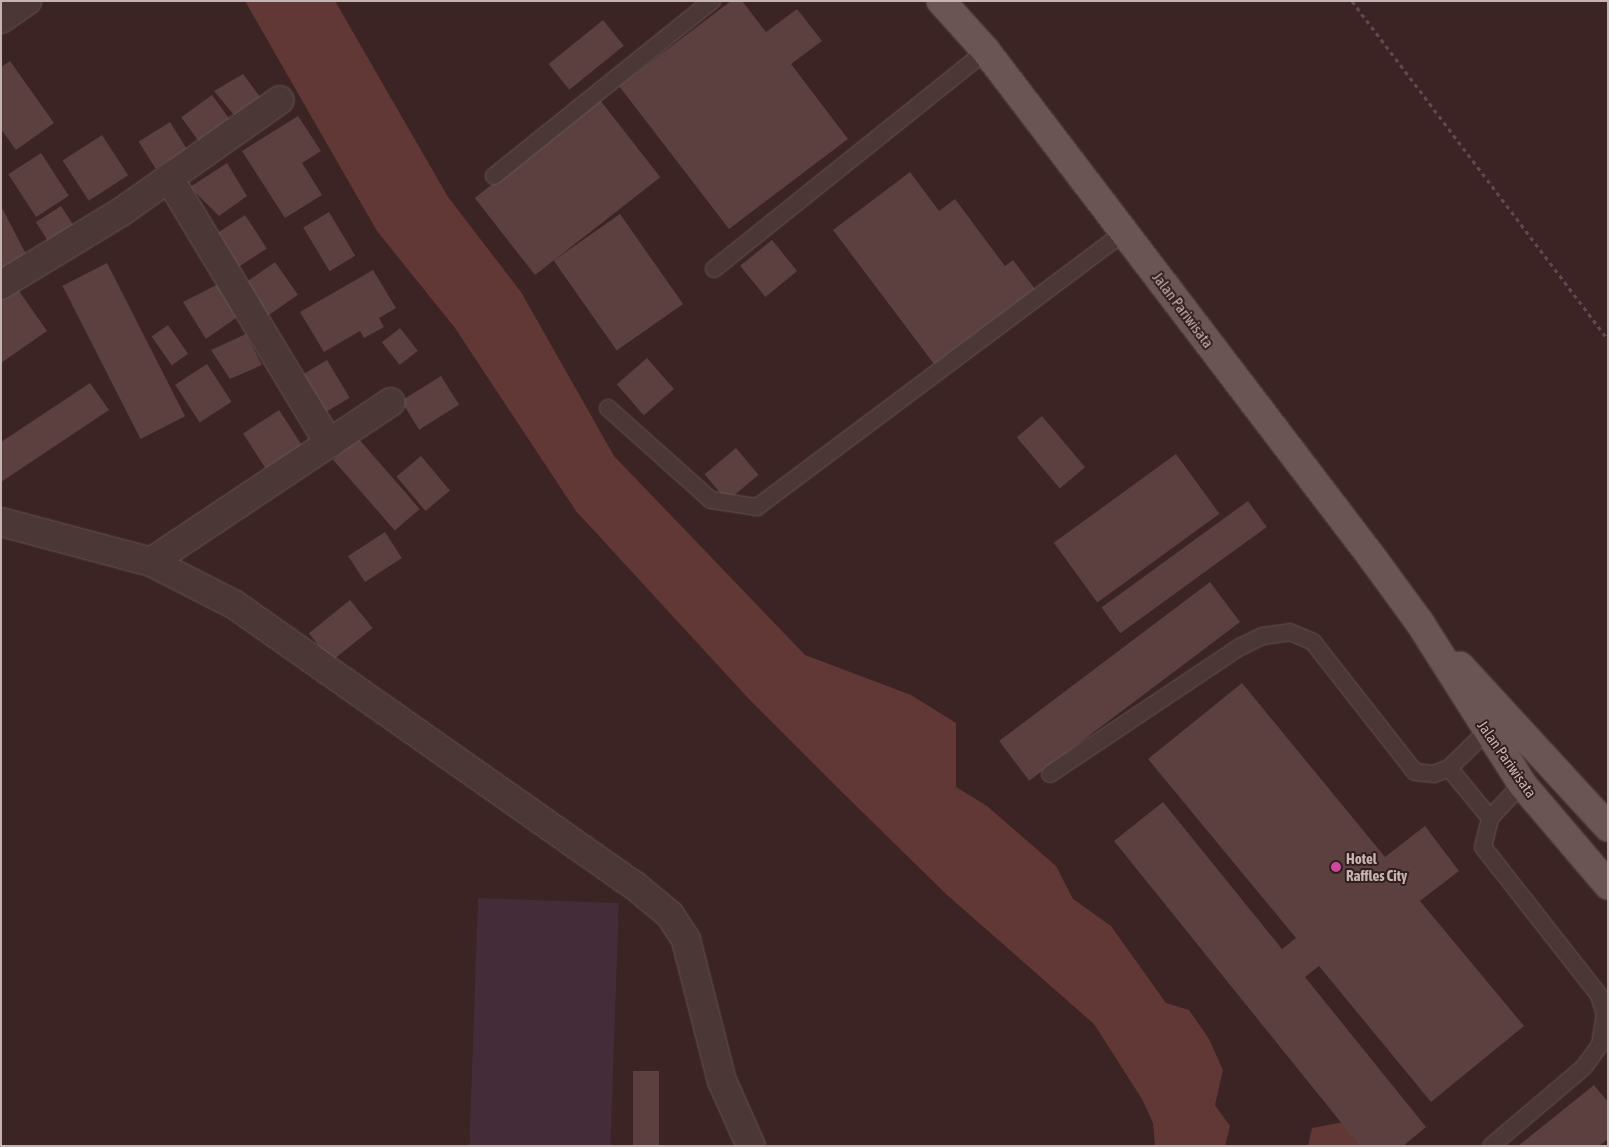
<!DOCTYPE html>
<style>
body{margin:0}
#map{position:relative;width:1609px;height:1147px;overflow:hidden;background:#3b2423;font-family:"Asap Condensed",sans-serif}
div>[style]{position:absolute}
.green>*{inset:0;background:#442c39;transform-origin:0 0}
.water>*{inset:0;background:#623836}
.building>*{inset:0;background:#5b403f;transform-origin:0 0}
.path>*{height:3px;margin-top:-1.5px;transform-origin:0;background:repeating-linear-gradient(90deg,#604953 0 4px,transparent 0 8px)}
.roads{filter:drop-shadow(0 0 1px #665352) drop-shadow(0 0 1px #665352)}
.service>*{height:16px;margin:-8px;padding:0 8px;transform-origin:8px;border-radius:8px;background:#4b3836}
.minor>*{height:28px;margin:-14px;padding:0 14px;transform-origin:14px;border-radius:14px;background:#4b3836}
.primary>*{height:28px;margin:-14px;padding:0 14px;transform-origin:14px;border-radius:14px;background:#6b5554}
.dots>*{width:14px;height:14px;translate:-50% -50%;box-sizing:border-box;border:2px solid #301d1c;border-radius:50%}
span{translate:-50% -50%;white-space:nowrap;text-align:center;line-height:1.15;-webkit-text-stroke:4px #301d1c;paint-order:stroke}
.street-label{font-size:15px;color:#c7b4b2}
.poi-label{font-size:15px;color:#c7b4b2;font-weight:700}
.left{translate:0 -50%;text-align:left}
.frame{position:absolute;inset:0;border:2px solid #c7b4b2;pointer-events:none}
</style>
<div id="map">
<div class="green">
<i style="left:478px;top:898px;width:141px;height:248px;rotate:2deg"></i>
</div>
<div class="water">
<i style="clip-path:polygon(245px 1px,335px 1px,448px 197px,521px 292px,614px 456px,805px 655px,911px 695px,956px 723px,956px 787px,987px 806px,1056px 866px,1073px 899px,1111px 926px,1166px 1003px,1189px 1010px,1209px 1039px,1223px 1070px,1215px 1105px,1230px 1126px,1225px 1146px,1155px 1146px,1153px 1123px,1142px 1099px,1094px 1024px,946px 894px,844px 794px,748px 698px,576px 511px,455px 328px,377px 231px)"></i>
<i style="clip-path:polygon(1349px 1121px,1372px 1146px,1308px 1146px,1312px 1128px)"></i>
</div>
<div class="building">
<i style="clip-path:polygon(731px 1px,742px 1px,766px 32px,797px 9px,822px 41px,791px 64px,848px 139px,729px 229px,619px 86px)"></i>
<i style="left:603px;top:20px;width:33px;height:70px;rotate:51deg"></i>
<i style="clip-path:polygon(10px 61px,54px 123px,16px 150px,1px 129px,1px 67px)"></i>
<i style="clip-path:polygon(243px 74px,264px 102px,239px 121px,214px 91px)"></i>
<i style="left:212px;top:95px;width:29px;height:38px;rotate:54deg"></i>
<i style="left:600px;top:100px;width:98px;height:159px;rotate:52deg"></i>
<i style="clip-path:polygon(298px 116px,321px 151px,302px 163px,322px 195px,285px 218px,242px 151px)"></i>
<i style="left:170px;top:122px;width:32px;height:37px;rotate:58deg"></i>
<i style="left:102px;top:135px;width:48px;height:47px;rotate:57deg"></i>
<i style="left:41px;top:153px;width:51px;height:39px;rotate:57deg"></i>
<i style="clip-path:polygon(227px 163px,247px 196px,219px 216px,190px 187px)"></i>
<i style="clip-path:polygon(910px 172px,939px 211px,955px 199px,1005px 266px,1013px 260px,1035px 289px,934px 364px,833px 230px)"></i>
<i style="clip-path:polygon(1px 206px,27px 256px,1px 270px)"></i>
<i style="left:61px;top:206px;width:31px;height:30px;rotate:57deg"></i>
<i style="left:329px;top:212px;width:51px;height:30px;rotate:59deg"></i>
<i style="left:620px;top:214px;width:110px;height:81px;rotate:55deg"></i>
<i style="left:245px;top:215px;width:40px;height:40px;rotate:57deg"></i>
<i style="left:772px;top:240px;width:40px;height:41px;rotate:51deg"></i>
<i style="left:275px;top:262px;width:40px;height:42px;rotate:55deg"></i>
<i style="left:107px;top:263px;width:172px;height:50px;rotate:63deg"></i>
<i style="clip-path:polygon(373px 270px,396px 308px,379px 318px,384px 327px,364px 338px,360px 331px,324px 352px,300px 312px)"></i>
<i style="clip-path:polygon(12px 281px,47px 331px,1px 363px,1px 289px)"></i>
<i style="clip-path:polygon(222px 282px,243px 313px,206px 339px,183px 302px)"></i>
<i style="left:168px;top:325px;width:35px;height:20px;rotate:55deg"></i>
<i style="left:400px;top:328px;width:29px;height:23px;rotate:52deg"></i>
<i style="clip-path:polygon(246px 334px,262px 365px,230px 379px,211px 350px)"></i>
<i style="left:647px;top:358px;width:41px;height:40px;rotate:49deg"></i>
<i style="left:327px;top:360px;width:44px;height:34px;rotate:59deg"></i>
<i style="left:207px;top:364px;width:45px;height:38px;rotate:57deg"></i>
<i style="left:441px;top:376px;width:34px;height:47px;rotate:58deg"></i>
<i style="clip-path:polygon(90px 383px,109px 410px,1px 482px,1px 442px)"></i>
<i style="left:279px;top:410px;width:51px;height:43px;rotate:57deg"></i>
<i style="left:1042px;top:416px;width:67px;height:33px;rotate:50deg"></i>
<i style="left:358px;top:438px;width:94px;height:33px;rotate:49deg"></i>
<i style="left:736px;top:448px;width:35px;height:41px;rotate:50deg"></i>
<i style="left:1176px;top:454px;width:74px;height:151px;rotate:54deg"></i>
<i style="left:421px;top:456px;width:45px;height:32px;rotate:50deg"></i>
<i style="left:1248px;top:501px;width:32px;height:181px;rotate:54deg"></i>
<i style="left:385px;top:532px;width:31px;height:44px;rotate:57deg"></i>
<i style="left:1210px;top:582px;width:50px;height:264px;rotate:53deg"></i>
<i style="left:350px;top:600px;width:36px;height:53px;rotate:51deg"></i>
<i style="clip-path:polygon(1242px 683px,1385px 857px,1425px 826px,1459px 871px,1420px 901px,1524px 1026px,1431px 1102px,1319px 966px,1305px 977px,1426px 1127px,1403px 1146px,1360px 1146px,1114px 841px,1163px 802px,1282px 949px,1296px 938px,1148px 759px)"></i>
<i style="left:633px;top:1071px;width:26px;height:75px"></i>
<i style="clip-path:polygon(1594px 1085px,1608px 1102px,1608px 1139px,1599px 1146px,1518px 1146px)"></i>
</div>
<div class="path">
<i style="left:1352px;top:1px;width:425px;rotate:52.9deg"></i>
</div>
<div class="roads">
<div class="service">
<i style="left:494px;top:176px;width:280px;rotate:-38.8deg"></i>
<i style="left:714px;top:269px;width:349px;rotate:-38.7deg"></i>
<i style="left:608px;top:408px;width:138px;rotate:41.8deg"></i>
<i style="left:711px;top:500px;width:47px;rotate:8.7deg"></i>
<i style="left:757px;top:507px;width:459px;rotate:-36.8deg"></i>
<i style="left:1449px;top:768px;width:65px;rotate:50.6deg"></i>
<i style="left:1050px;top:774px;width:229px;rotate:-33.8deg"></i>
<i style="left:1240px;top:647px;width:25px;rotate:-26deg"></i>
<i style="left:1263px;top:636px;width:27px;rotate:-8deg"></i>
<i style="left:1290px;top:632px;width:25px;rotate:23deg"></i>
<i style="left:1313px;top:642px;width:165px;rotate:51.9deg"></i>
<i style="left:1415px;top:772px;width:19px;rotate:6deg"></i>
<i style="left:1434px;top:774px;width:16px;rotate:-22deg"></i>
<i style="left:1449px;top:768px;width:52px;rotate:-44.2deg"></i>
<i style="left:1491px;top:1146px;width:122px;rotate:-40.3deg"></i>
<i style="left:1584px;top:1067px;width:27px;rotate:-54deg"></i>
<i style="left:1600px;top:1045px;width:30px;rotate:-81deg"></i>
<i style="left:1605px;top:1015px;width:21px;rotate:-107deg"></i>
<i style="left:1599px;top:995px;width:188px;rotate:-128.1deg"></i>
<i style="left:1483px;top:847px;width:30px;rotate:-76deg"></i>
<i style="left:1490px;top:818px;width:47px;rotate:-46.7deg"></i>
</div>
<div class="minor">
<i style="left:1px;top:19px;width:32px;rotate:-35deg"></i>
<i style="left:169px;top:178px;width:310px;rotate:58.9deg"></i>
<i style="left:1px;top:285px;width:140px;rotate:-31.3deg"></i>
<i style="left:121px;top:212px;width:194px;rotate:-35.2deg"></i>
<i style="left:1px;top:522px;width:155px;rotate:14.9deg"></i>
<i style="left:151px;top:562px;width:94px;rotate:27.1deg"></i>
<i style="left:235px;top:605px;width:487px;rotate:35.1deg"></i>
<i style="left:634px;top:885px;width:47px;rotate:39.8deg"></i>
<i style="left:670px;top:915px;width:30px;rotate:57deg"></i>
<i style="left:686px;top:940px;width:146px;rotate:75.7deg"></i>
<i style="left:722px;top:1081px;width:71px;rotate:66deg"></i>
<i style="left:151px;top:562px;width:288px;rotate:-33.7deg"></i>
</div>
<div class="primary">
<i style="left:941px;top:1px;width:67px;rotate:48deg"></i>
<i style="left:986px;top:51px;width:640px;rotate:52.68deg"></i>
<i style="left:1374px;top:560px;width:78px;rotate:53.9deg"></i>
<i style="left:1420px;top:623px;width:191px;rotate:57.6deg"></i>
<i style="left:1522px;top:784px;width:133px;rotate:49.6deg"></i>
<i style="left:1460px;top:666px;width:219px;rotate:47.4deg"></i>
</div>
</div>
<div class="dots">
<i style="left:1336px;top:867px;background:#d1479c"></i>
</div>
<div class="street-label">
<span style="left:1183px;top:310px;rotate:53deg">Jalan Pariwisata</span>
<span style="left:1507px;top:759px;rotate:55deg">Jalan Pariwisata</span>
</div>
<div class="poi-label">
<span class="left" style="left:1346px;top:867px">Hotel<br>Raffles City</span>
</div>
<div class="frame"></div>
</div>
